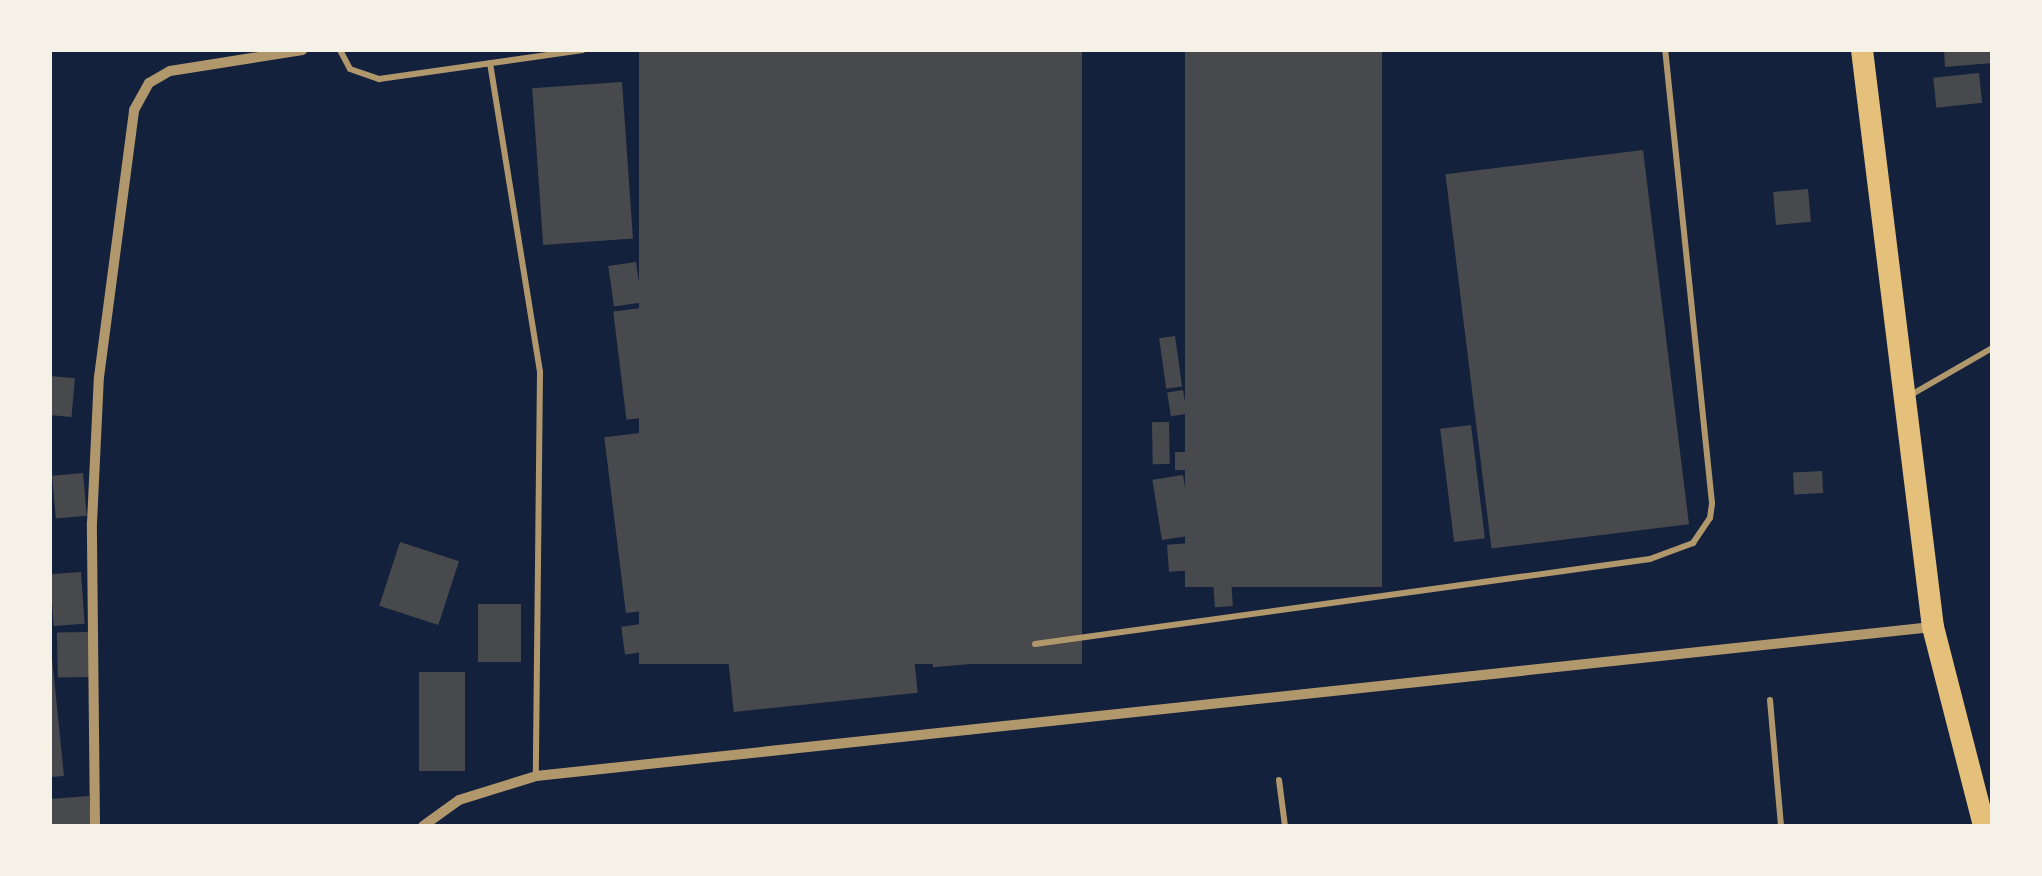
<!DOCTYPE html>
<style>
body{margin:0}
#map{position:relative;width:2042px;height:876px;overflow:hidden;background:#14213d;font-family:Lato,sans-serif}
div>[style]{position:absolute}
.building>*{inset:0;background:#48494c;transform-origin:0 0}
.service>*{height:6px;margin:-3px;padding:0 3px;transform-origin:3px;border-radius:3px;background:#b1986c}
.minor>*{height:10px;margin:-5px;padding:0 5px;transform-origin:5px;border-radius:5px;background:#b1986c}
.trunk>*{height:22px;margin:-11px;padding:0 11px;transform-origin:11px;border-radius:11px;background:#e5c07b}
span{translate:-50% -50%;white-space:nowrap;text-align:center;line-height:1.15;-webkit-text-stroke:10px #f6f1e7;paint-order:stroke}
.frame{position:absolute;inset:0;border:52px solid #f6f1e7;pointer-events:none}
</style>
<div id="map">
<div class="building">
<i style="left:639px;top:50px;width:443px;height:614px"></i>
<i style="left:1185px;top:50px;width:197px;height:537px"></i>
<i style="clip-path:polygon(1944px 50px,1992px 50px,1992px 63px,1945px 67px)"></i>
<i style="left:1979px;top:73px;width:30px;height:46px;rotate:84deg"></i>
<i style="left:622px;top:82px;width:157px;height:90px;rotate:86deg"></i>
<i style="left:1643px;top:150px;width:377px;height:199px;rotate:83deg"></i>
<i style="left:1808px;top:189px;width:33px;height:35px;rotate:85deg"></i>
<i style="left:636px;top:262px;width:41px;height:28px;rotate:82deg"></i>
<i style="left:642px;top:308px;width:109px;height:29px;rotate:83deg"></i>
<i style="left:1175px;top:336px;width:51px;height:16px;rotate:82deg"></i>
<i style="left:50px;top:376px;width:25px;height:39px;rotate:5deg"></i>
<i style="left:1183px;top:390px;width:24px;height:16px;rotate:81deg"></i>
<i style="left:1169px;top:422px;width:42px;height:17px;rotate:89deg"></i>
<i style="left:1471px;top:425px;width:114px;height:31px;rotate:83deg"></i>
<i style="left:648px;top:432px;width:177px;height:44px;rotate:83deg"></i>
<i style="left:1175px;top:452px;width:17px;height:18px"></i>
<i style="left:1822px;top:471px;width:22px;height:29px;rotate:87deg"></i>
<i style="left:83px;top:473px;width:43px;height:31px;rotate:85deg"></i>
<i style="left:1183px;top:475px;width:61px;height:31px;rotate:81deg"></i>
<i style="left:400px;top:542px;width:62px;height:67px;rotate:18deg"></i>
<i style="left:1193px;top:543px;width:27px;height:26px;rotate:86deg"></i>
<i style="left:81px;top:572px;width:52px;height:31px;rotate:86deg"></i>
<i style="left:1231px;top:579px;width:27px;height:18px;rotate:86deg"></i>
<i style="left:478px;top:604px;width:43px;height:58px"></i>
<i style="left:641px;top:624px;width:28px;height:20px;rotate:82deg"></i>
<i style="left:89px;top:632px;width:45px;height:32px;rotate:89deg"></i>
<i style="clip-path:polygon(50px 638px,64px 776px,50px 777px)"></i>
<i style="left:912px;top:638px;width:55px;height:185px;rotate:84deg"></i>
<i style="left:968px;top:642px;width:22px;height:37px;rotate:85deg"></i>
<i style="left:419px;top:672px;width:46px;height:99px"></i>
<i style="clip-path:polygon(89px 796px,91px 826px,50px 826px,50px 799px)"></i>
</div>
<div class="service">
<i style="left:340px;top:50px;width:21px;rotate:62deg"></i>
<i style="left:350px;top:69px;width:31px;rotate:19deg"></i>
<i style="left:379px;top:79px;width:206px;rotate:-8.1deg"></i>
<i style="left:490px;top:63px;width:313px;rotate:80.8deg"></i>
<i style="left:540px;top:372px;width:403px;rotate:90.6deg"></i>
<i style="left:1909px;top:396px;width:96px;rotate:-30deg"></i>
<i style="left:1035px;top:644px;width:621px;rotate:-7.87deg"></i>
<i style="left:1650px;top:559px;width:46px;rotate:-20.4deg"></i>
<i style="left:1693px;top:543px;width:30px;rotate:-56deg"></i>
<i style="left:1710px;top:518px;width:15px;rotate:-82deg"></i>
<i style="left:1712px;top:503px;width:455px;rotate:-95.9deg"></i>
<i style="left:1770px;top:700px;width:126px;rotate:85deg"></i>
<i style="left:1279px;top:780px;width:46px;rotate:82.6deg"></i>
</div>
<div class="minor">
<i style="left:95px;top:826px;width:303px;rotate:-90.6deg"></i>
<i style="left:92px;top:523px;width:146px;rotate:-87.3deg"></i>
<i style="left:99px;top:377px;width:269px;rotate:-82.5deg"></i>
<i style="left:134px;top:110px;width:31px;rotate:-61deg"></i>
<i style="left:149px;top:83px;width:24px;rotate:-30deg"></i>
<i style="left:170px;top:71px;width:134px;rotate:-9deg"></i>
<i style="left:423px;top:826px;width:44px;rotate:-35.8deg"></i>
<i style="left:459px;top:800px;width:81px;rotate:-17.3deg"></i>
<i style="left:536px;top:776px;width:1404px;rotate:-6.09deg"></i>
</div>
<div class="trunk">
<i style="left:1862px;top:50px;width:581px;rotate:82.99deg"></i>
<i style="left:1933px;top:627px;width:205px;rotate:75.6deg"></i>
</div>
<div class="frame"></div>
</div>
